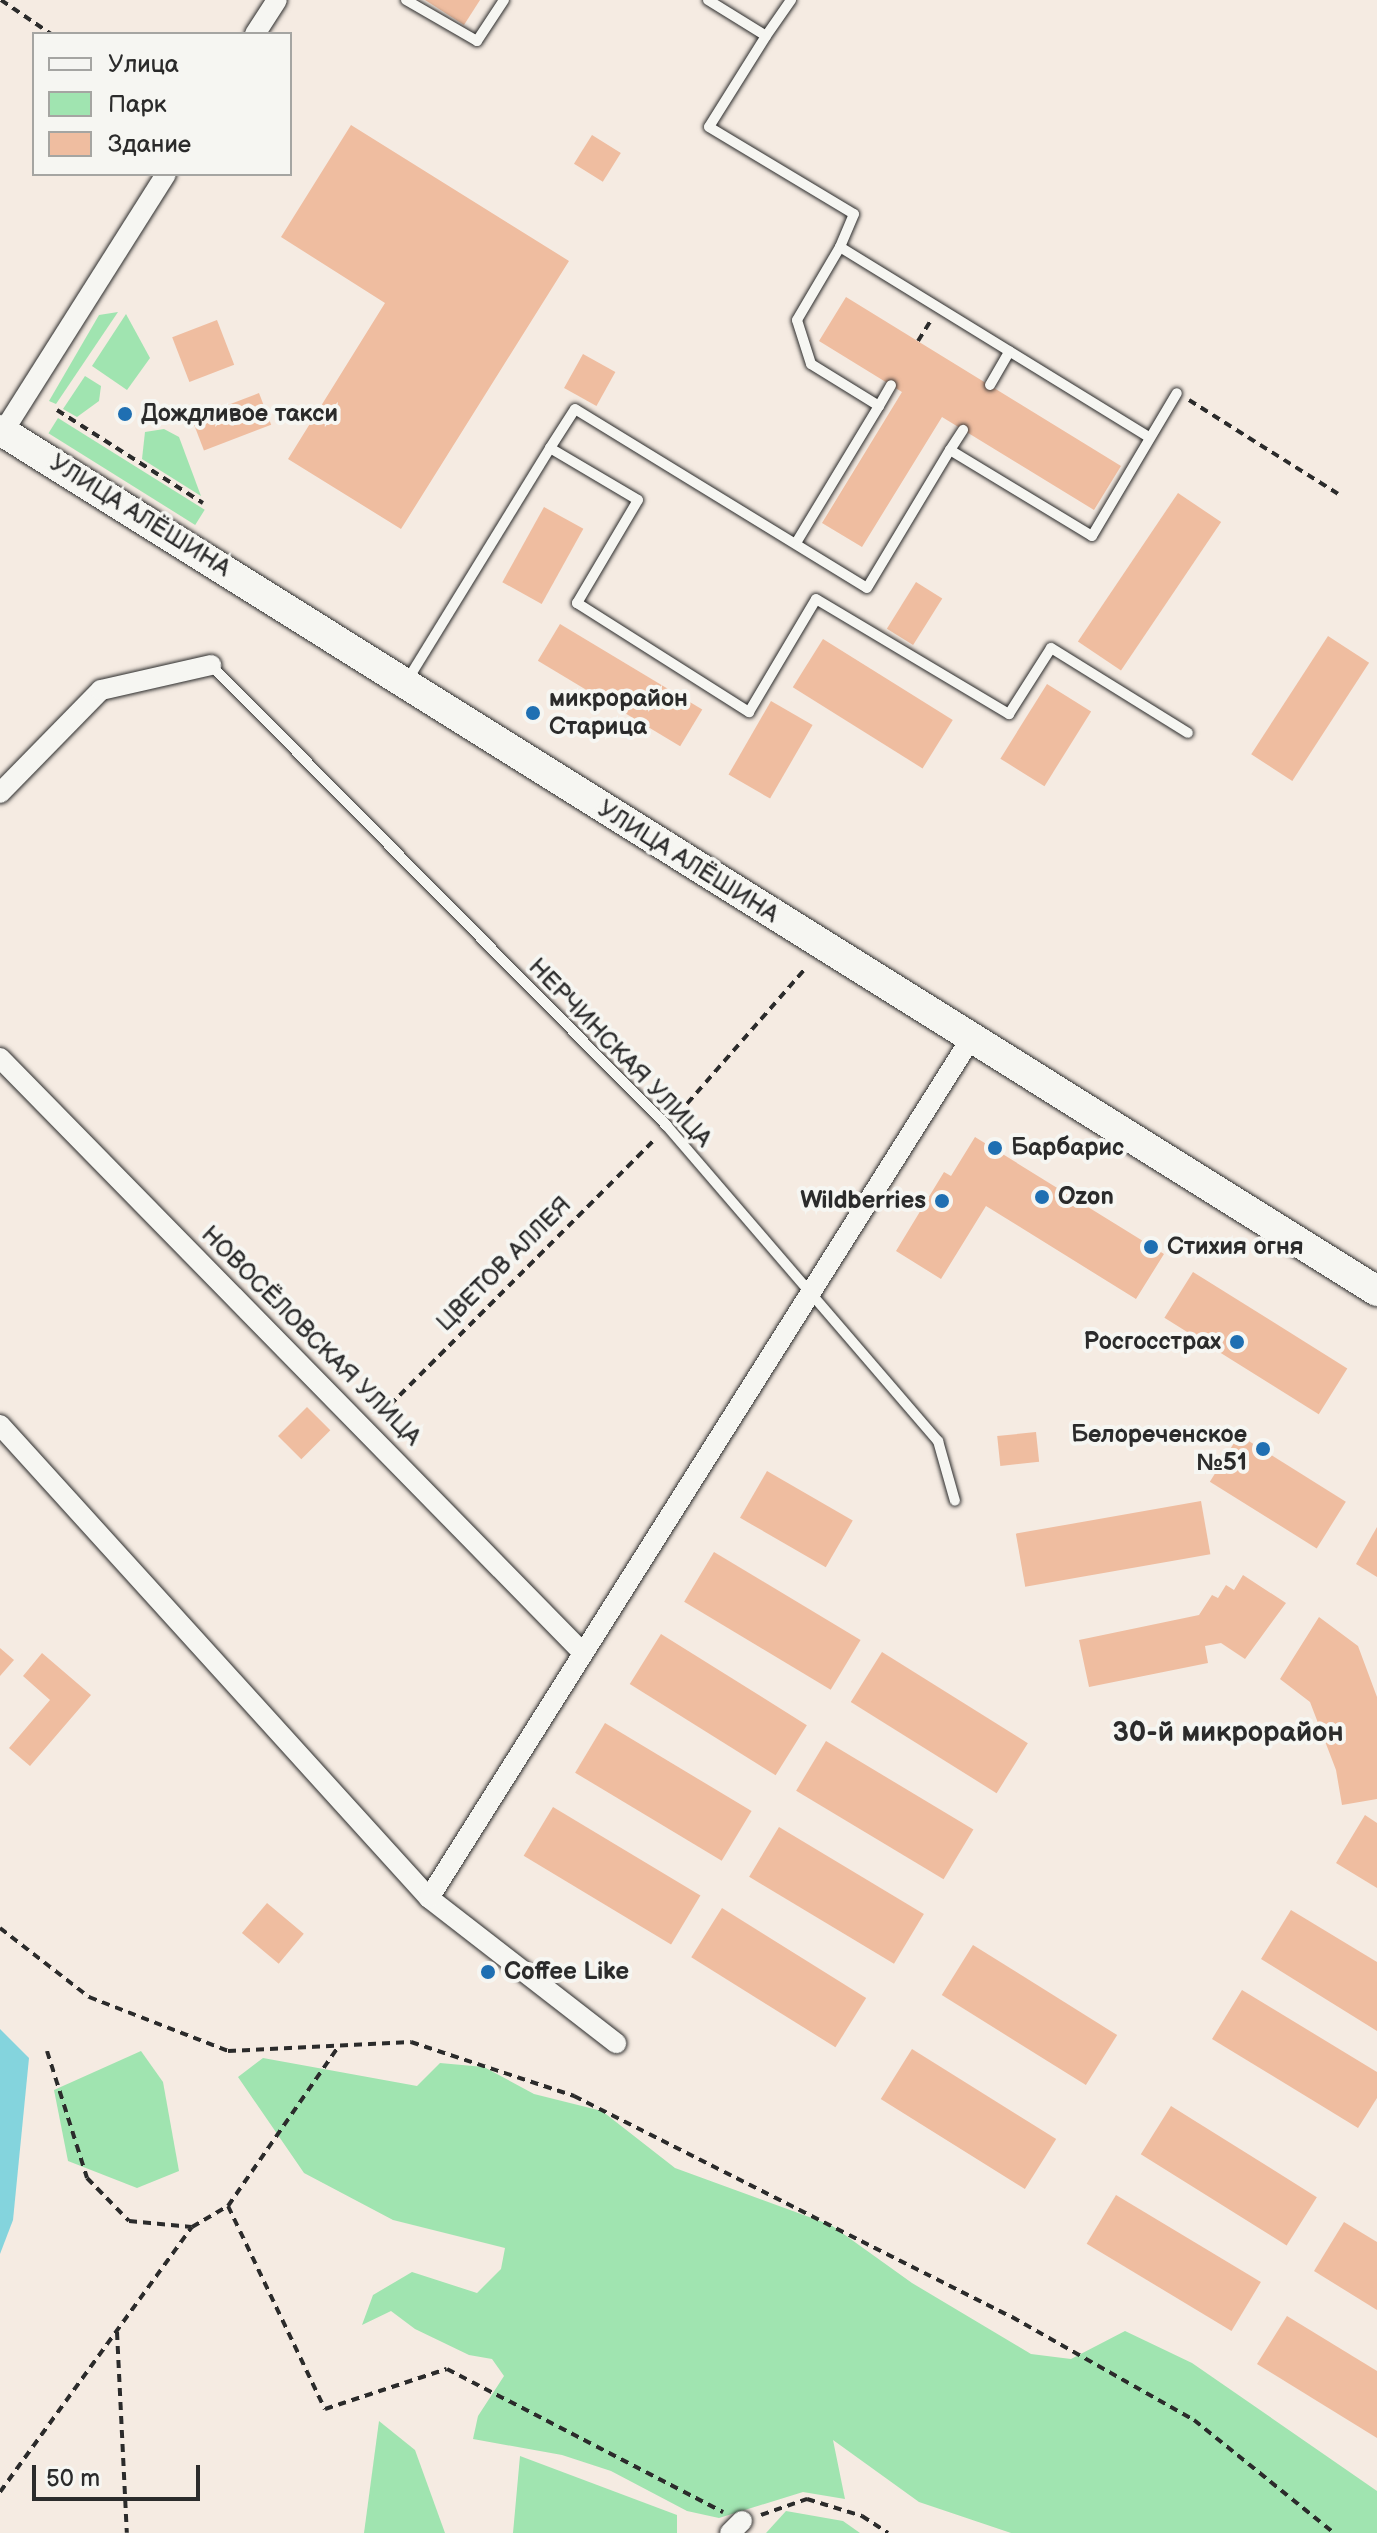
<!DOCTYPE html>
<meta charset="utf-8">
<style>
body{margin:0}
#map{position:relative;width:1377px;height:2533px;overflow:hidden;background:#f5ebe2;font-family:"Balsamiq Sans",sans-serif}
div>[style]{position:absolute}
.green>*{inset:0;background:#a0e4b0;transform-origin:0 0}
.water>*{inset:0;background:#84d4dd}
.building>*{inset:0;background:#efbda0;transform-origin:0 0}
.path>*{height:4px;margin-top:-2px;transform-origin:0;background:repeating-linear-gradient(90deg,#2b2b2b 0 8px,transparent 0 14px)}
.roads{filter:drop-shadow(0 0 2px #2b2b2b) drop-shadow(0 0 2px #2b2b2b)}
.lane>*{height:10px;margin:-5px;padding:0 5px;transform-origin:5px;border-radius:5px;background:#f6f6f2}
.street>*{height:20px;margin:-10px;padding:0 10px;transform-origin:10px;border-radius:10px;background:#f6f6f2}
.secondary>*{height:30px;margin:-15px;padding:0 15px;transform-origin:15px;border-radius:15px;background:#f6f6f2}
.dots>*{width:22px;height:22px;translate:-50% -50%;box-sizing:border-box;border:4px solid #f6f6f2;border-radius:50%}
span{translate:-50% -50%;white-space:nowrap;text-align:center;line-height:1.15;-webkit-text-stroke:8px #f6f6f2;paint-order:stroke}
.poi-label{font-size:24px;color:#2b2b2b;font-weight:700}
.left{translate:0 -50%;text-align:left}
.right{translate:-100% -50%;text-align:right}
.street-label{font-size:24px;color:#2b2b2b}
.quarter-label{font-size:28px;color:#2b2b2b;font-weight:700}
.legend{position:absolute;left:32px;top:32px;width:260px;height:144px;box-sizing:border-box;background:#f6f6f2;border:2px solid #a5a5a2;margin:0;padding:10px 14px;list-style:none;font-size:24px;color:#2b2b2b}
.legend li{display:flex;align-items:center;gap:16px;height:40px}
.legend b{width:40px;border:2px solid #a5a5a2}
.scale{position:absolute;left:32px;top:2465px;width:168px;height:36px;box-sizing:border-box;border:4px solid #2b2b2b;border-top:0;padding-left:10px;font-size:24px;line-height:28px;white-space:nowrap;color:#2b2b2b;-webkit-text-stroke:6px #f6f6f2;paint-order:stroke}
</style>
<div id="map">
<div class="green">
<i style="clip-path:polygon(118px 312px,56px 404px,49px 401px,99px 315px)"></i>
<i style="clip-path:polygon(126px 314px,150px 358px,127px 390px,92px 366px)"></i>
<i style="clip-path:polygon(85px 376px,101px 386px,99px 401px,77px 417px,63px 409px)"></i>
<i style="left:58px;top:418px;width:173px;height:18px;rotate:32deg"></i>
<i style="clip-path:polygon(164px 429px,179px 437px,201px 496px,142px 459px,145px 432px)"></i>
<i style="clip-path:polygon(141px 2051px,163px 2082px,179px 2171px,137px 2188px,68px 2161px,54px 2090px)"></i>
<i style="clip-path:polygon(263px 2058px,417px 2086px,440px 2063px,484px 2067px,534px 2094px,602px 2111px,675px 2168px,831px 2225px,912px 2283px,1031px 2354px,1071px 2359px,1125px 2331px,1192px 2363px,1377px 2491px,1377px 2533px,1011px 2533px,919px 2502px,833px 2440px,845px 2499px,803px 2492px,719px 2518px,687px 2511px,611px 2471px,562px 2455px,473px 2439px,478px 2416px,504px 2376px,492px 2359px,469px 2355px,415px 2329px,391px 2311px,362px 2325px,373px 2295px,412px 2272px,477px 2293px,501px 2269px,505px 2248px,393px 2220px,304px 2173px,238px 2077px)"></i>
<i style="clip-path:polygon(379px 2421px,415px 2450px,445px 2533px,364px 2533px)"></i>
<i style="clip-path:polygon(520px 2456px,677px 2515px,677px 2533px,513px 2533px)"></i>
<i style="clip-path:polygon(786px 2511px,843px 2521px,860px 2533px,766px 2533px)"></i>
</div>
<div class="water">
<i style="clip-path:polygon(0 2029px,29px 2058px,13px 2220px,0 2254px)"></i>
</div>
<div class="building">
<i style="clip-path:polygon(425px 0,480px 0,464px 25px)"></i>
<i style="clip-path:polygon(351px 125px,569px 261px,401px 529px,288px 459px,385px 303px,281px 237px)"></i>
<i style="left:592px;top:135px;width:34px;height:34px;rotate:32deg"></i>
<i style="clip-path:polygon(846px 297px,1121px 466px,1094px 510px,942px 417px,862px 547px,822px 523px,902px 392px,819px 341px)"></i>
<i style="left:217px;top:320px;width:48px;height:48px;rotate:69deg"></i>
<i style="left:583px;top:354px;width:37px;height:39px;rotate:29deg"></i>
<i style="left:259px;top:393px;width:34px;height:72px;rotate:69deg"></i>
<i style="left:1178px;top:493px;width:52px;height:179px;rotate:34deg"></i>
<i style="left:544px;top:507px;width:45px;height:86px;rotate:29deg"></i>
<i style="left:916px;top:582px;width:31px;height:55px;rotate:32deg"></i>
<i style="left:560px;top:624px;width:166px;height:43px;rotate:31deg"></i>
<i style="left:1328px;top:636px;width:49px;height:141px;rotate:33deg"></i>
<i style="left:823px;top:639px;width:153px;height:57px;rotate:32deg"></i>
<i style="left:1047px;top:684px;width:52px;height:88px;rotate:32deg"></i>
<i style="left:771px;top:701px;width:48px;height:85px;rotate:30deg"></i>
<i style="clip-path:polygon(975px 1137px,1164px 1254px,1136px 1299px,986px 1206px,941px 1279px,896px 1251px,944px 1172px,951px 1176px)"></i>
<i style="left:1193px;top:1272px;width:182px;height:54px;rotate:32deg"></i>
<i style="left:307px;top:1407px;width:33px;height:41px;rotate:45deg"></i>
<i style="left:1036px;top:1432px;width:30px;height:39px;rotate:84deg"></i>
<i style="left:1239px;top:1435px;width:126px;height:55px;rotate:32deg"></i>
<i style="left:767px;top:1471px;width:99px;height:54px;rotate:30deg"></i>
<i style="left:1201px;top:1501px;width:54px;height:188px;rotate:80deg"></i>
<i style="clip-path:polygon(1377px 1527px,1377px 1577px,1356px 1564px)"></i>
<i style="left:714px;top:1552px;width:171px;height:58px;rotate:31deg"></i>
<i style="clip-path:polygon(1243px 1575px,1286px 1603px,1245px 1659px,1221px 1643px,1205px 1646px,1208px 1663px,1089px 1687px,1079px 1640px,1199px 1615px,1212px 1595px,1218px 1598px,1226px 1585px,1234px 1590px)"></i>
<i style="clip-path:polygon(1319px 1617px,1358px 1646px,1377px 1697px,1377px 1799px,1342px 1805px,1336px 1770px,1310px 1702px,1280px 1679px)"></i>
<i style="left:661px;top:1634px;width:172px;height:59px;rotate:32deg"></i>
<i style="clip-path:polygon(0 1648px,14px 1660px,0 1676px)"></i>
<i style="left:882px;top:1652px;width:172px;height:59px;rotate:32deg"></i>
<i style="clip-path:polygon(42px 1653px,91px 1695px,30px 1766px,9px 1748px,50px 1700px,23px 1676px)"></i>
<i style="left:605px;top:1723px;width:171px;height:58px;rotate:31deg"></i>
<i style="left:826px;top:1741px;width:172px;height:58px;rotate:31deg"></i>
<i style="left:553px;top:1807px;width:172px;height:57px;rotate:31deg"></i>
<i style="clip-path:polygon(1365px 1815px,1377px 1823px,1377px 1888px,1336px 1863px)"></i>
<i style="left:779px;top:1827px;width:169px;height:58px;rotate:31deg"></i>
<i style="left:267px;top:1903px;width:48px;height:39px;rotate:40deg"></i>
<i style="left:722px;top:1908px;width:170px;height:58px;rotate:32deg"></i>
<i style="clip-path:polygon(1291px 1910px,1377px 1962px,1377px 2031px,1261px 1959px)"></i>
<i style="left:973px;top:1945px;width:170px;height:59px;rotate:32deg"></i>
<i style="clip-path:polygon(1242px 1990px,1377px 2072px,1377px 2098px,1358px 2128px,1212px 2039px)"></i>
<i style="left:912px;top:2049px;width:170px;height:59px;rotate:32deg"></i>
<i style="left:1171px;top:2106px;width:172px;height:57px;rotate:32deg"></i>
<i style="left:1116px;top:2195px;width:169px;height:57px;rotate:31deg"></i>
<i style="clip-path:polygon(1344px 2222px,1377px 2242px,1377px 2310px,1314px 2271px)"></i>
<i style="clip-path:polygon(1287px 2316px,1377px 2371px,1377px 2438px,1257px 2364px)"></i>
</div>
<div class="path">
<i style="left:1px;top:0;width:60px;rotate:34.2deg"></i>
<i style="left:918px;top:341px;width:25px;rotate:-58deg"></i>
<i style="left:1189px;top:400px;width:176px;rotate:32.2deg"></i>
<i style="left:57px;top:410px;width:173px;rotate:32.5deg"></i>
<i style="left:678px;top:1114px;width:193px;rotate:-48.8deg"></i>
<i style="left:380px;top:1415px;width:391px;rotate:-45.1deg"></i>
<i style="left:0;top:1928px;width:113px;rotate:37.8deg"></i>
<i style="left:89px;top:1997px;width:149px;rotate:21.2deg"></i>
<i style="left:228px;top:2051px;width:183px;rotate:-2.8deg"></i>
<i style="left:411px;top:2042px;width:172px;rotate:18.3deg"></i>
<i style="left:574px;top:2096px;width:491px;rotate:26.8deg"></i>
<i style="left:1012px;top:2317px;width:209px;rotate:29.5deg"></i>
<i style="left:1194px;top:2420px;width:180px;rotate:38.9deg"></i>
<i style="left:47px;top:2051px;width:133px;rotate:72.5deg"></i>
<i style="left:87px;top:2178px;width:60px;rotate:45.7deg"></i>
<i style="left:129px;top:2221px;width:63px;rotate:5.4deg"></i>
<i style="left:228px;top:2206px;width:225px;rotate:64.5deg"></i>
<i style="left:325px;top:2409px;width:128px;rotate:-18.2deg"></i>
<i style="left:447px;top:2369px;width:311px;rotate:27.4deg"></i>
<i style="left:117px;top:2332px;width:201px;rotate:87.2deg"></i>
<i style="left:0;top:2492px;width:327px;rotate:-54.1deg"></i>
<i style="left:192px;top:2227px;width:42px;rotate:-30.3deg"></i>
<i style="left:228px;top:2206px;width:193px;rotate:-55.3deg"></i>
<i style="left:761px;top:2515px;width:49px;rotate:-19.2deg"></i>
<i style="left:807px;top:2499px;width:58px;rotate:17.2deg"></i>
<i style="left:862px;top:2516px;width:31px;rotate:33deg"></i>
</div>
<div class="roads">
<div class="lane">
<i style="left:406px;top:0;width:82px;rotate:30deg"></i>
<i style="left:477px;top:41px;width:49px;rotate:-56.6deg"></i>
<i style="left:708px;top:0;width:68px;rotate:31.8deg"></i>
<i style="left:766px;top:36px;width:107px;rotate:122.1deg"></i>
<i style="left:709px;top:127px;width:169px;rotate:31deg"></i>
<i style="left:854px;top:214px;width:36px;rotate:113deg"></i>
<i style="left:766px;top:36px;width:44px;rotate:-55.2deg"></i>
<i style="left:990px;top:385px;width:39px;rotate:-60deg"></i>
<i style="left:879px;top:406px;width:24px;rotate:-60deg"></i>
<i style="left:550px;top:448px;width:46px;rotate:-57.3deg"></i>
<i style="left:575px;top:409px;width:342px;rotate:31.5deg"></i>
<i style="left:867px;top:588px;width:161px;rotate:-59deg"></i>
<i style="left:950px;top:450px;width:166px;rotate:31.2deg"></i>
<i style="left:1092px;top:536px;width:166px;rotate:-59.3deg"></i>
<i style="left:950px;top:450px;width:24px;rotate:-57deg"></i>
<i style="left:796px;top:543px;width:160px;rotate:-58.8deg"></i>
<i style="left:879px;top:406px;width:80px;rotate:-148.3deg"></i>
<i style="left:811px;top:364px;width:46px;rotate:-107.7deg"></i>
<i style="left:797px;top:320px;width:85px;rotate:-59.5deg"></i>
<i style="left:840px;top:247px;width:363px;rotate:31.6deg"></i>
<i style="left:211px;top:665px;width:648px;rotate:45.31deg"></i>
<i style="left:667px;top:1126px;width:416px;rotate:49.3deg"></i>
<i style="left:938px;top:1441px;width:62px;rotate:74.2deg"></i>
<i style="left:408px;top:679px;width:271px;rotate:-58.4deg"></i>
<i style="left:550px;top:448px;width:102px;rotate:30.6deg"></i>
<i style="left:638px;top:500px;width:120px;rotate:120.6deg"></i>
<i style="left:577px;top:603px;width:204px;rotate:32.4deg"></i>
<i style="left:749px;top:712px;width:131px;rotate:-59.3deg"></i>
<i style="left:816px;top:599px;width:225px;rotate:30.8deg"></i>
<i style="left:1009px;top:714px;width:78px;rotate:-57.5deg"></i>
<i style="left:1051px;top:648px;width:161px;rotate:31.8deg"></i>
</div>
<div class="street">
<i style="left:255px;top:34px;width:40px;rotate:-57.1deg"></i>
<i style="left:3px;top:432px;width:305px;rotate:-57.7deg"></i>
<i style="left:0;top:793px;width:144px;rotate:-45.6deg"></i>
<i style="left:101px;top:690px;width:113px;rotate:-12.8deg"></i>
<i style="left:0;top:1058px;width:832px;rotate:45.58deg"></i>
<i style="left:0;top:1425px;width:639px;rotate:47.79deg"></i>
<i style="left:429px;top:1898px;width:237px;rotate:37.8deg"></i>
<i style="left:429px;top:1898px;width:1014px;rotate:-57.77deg"></i>
<i style="left:730px;top:2533px;width:17px;rotate:-45deg"></i>
</div>
<div class="secondary">
<i style="left:0;top:430px;width:1624px;rotate:32.02deg"></i>
</div>
</div>
<div class="dots">
<i style="left:125px;top:414px;background:#1f6fb2"></i>
<i style="left:533px;top:713px;background:#1f6fb2"></i>
<i style="left:995px;top:1148px;background:#1f6fb2"></i>
<i style="left:1042px;top:1197px;background:#1f6fb2"></i>
<i style="left:942px;top:1201px;background:#1f6fb2"></i>
<i style="left:1151px;top:1247px;background:#1f6fb2"></i>
<i style="left:1237px;top:1342px;background:#1f6fb2"></i>
<i style="left:1263px;top:1449px;background:#1f6fb2"></i>
<i style="left:488px;top:1972px;background:#1f6fb2"></i>
</div>
<div class="poi-label">
<span class="left" style="left:141px;top:414px">Дождливое такси</span>
<span class="left" style="left:549px;top:713px">микрорайон<br>Старица</span>
<span class="left" style="left:1011px;top:1148px">Барбарис</span>
<span class="left" style="left:1058px;top:1197px">Ozon</span>
<span class="right" style="left:926px;top:1201px">Wildberries</span>
<span class="left" style="left:1167px;top:1247px">Стихия огня</span>
<span class="right" style="left:1221px;top:1342px">Росгосстрах</span>
<span class="right" style="left:1247px;top:1449px">Белореченское<br>№51</span>
<span class="left" style="left:504px;top:1972px">Coffee Like</span>
</div>
<div class="street-label">
<span style="left:140px;top:516px;rotate:32deg">УЛИЦА АЛЁШИНА</span>
<span style="left:688px;top:862px;rotate:32deg">УЛИЦА АЛЁШИНА</span>
<span style="left:620px;top:1053px;rotate:46deg">НЕРЧИНСКАЯ УЛИЦА</span>
<span style="left:504px;top:1264px;rotate:-45deg">ЦВЕТОВ АЛЛЕЯ</span>
<span style="left:311px;top:1336px;rotate:45deg">НОВОСЁЛОВСКАЯ УЛИЦА</span>
</div>
<div class="quarter-label">
<span style="left:1228px;top:1733px">30-й микрорайон</span>
</div>
<ul class="legend">
<li><b style="height:10px;background:#f6f6f2"></b>Улица</li>
<li><b style="height:22px;background:#a0e4b0"></b>Парк</li>
<li><b style="height:22px;background:#efbda0"></b>Здание</li>
</ul>
<div class="scale">50 m</div>
</div>
